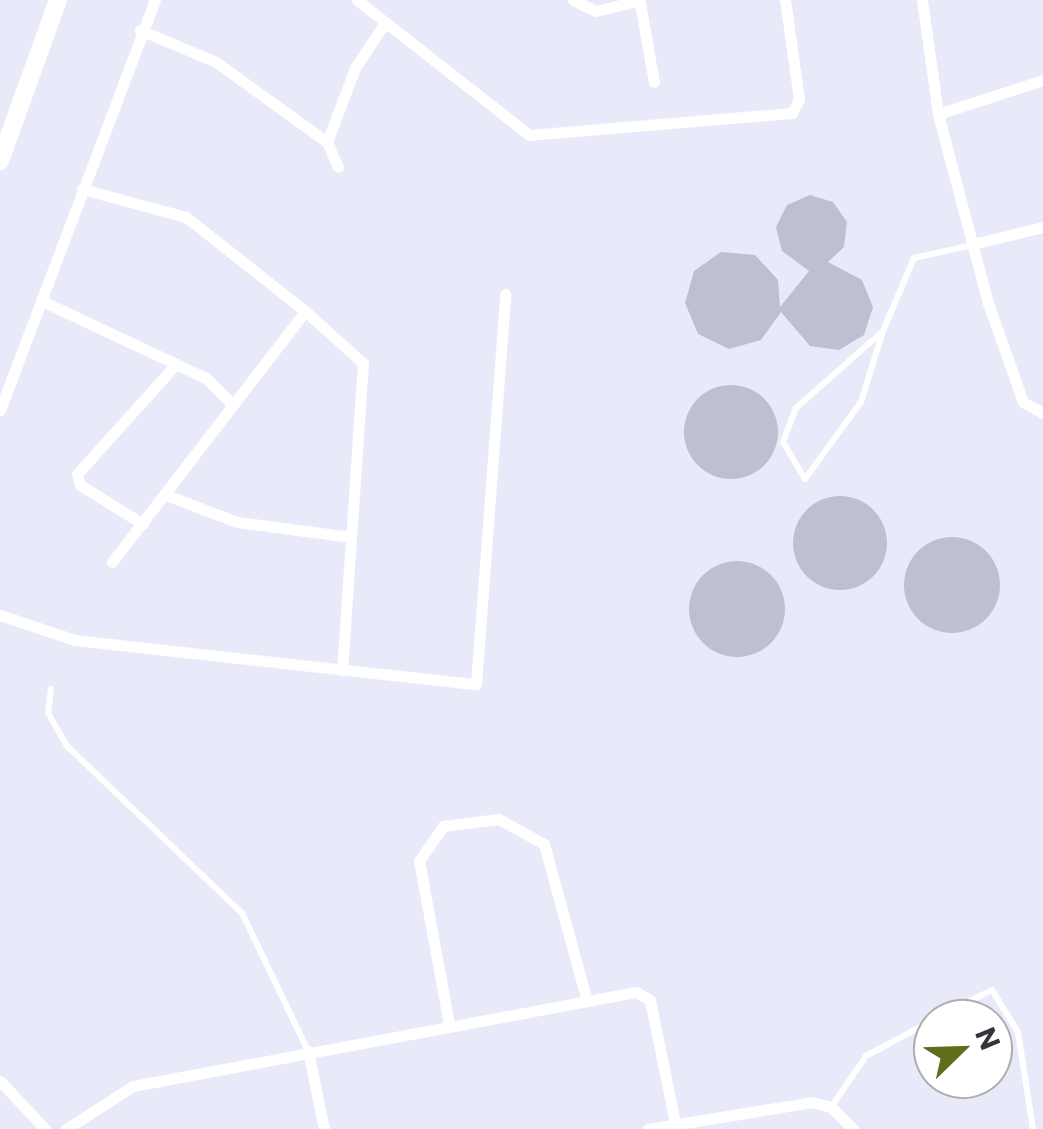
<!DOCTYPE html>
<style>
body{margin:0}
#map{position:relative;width:1043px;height:1129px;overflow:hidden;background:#e9eaf9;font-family:Commissioner,sans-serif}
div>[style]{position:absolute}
.building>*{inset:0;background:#bfc0cf}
.round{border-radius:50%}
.lane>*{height:6px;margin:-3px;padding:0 3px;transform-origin:3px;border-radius:3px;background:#fff}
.street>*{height:11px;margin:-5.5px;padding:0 5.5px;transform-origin:5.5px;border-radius:5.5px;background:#fff}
.primary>*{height:18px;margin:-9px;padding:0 9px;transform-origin:9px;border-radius:9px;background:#fff}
span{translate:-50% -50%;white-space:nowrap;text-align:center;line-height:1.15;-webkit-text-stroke:9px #fff;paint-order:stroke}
.north{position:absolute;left:913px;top:999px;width:100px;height:100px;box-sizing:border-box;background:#fff;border:2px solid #aeaeb0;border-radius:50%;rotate:67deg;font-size:28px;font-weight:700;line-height:40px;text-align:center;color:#34343a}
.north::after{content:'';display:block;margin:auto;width:35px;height:45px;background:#5f6e1a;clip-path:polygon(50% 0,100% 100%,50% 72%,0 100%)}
</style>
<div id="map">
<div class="building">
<i style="clip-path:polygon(810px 195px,833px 202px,847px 222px,844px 247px,828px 262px,862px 280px,873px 307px,864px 335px,839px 350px,810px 346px,781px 312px,761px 340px,729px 349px,698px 334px,685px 303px,694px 271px,721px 252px,755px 255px,778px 280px,780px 307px,809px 271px,782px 251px,776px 227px,787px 205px)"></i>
<i class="round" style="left:684px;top:385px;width:94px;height:94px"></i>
<i class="round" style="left:793px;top:496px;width:94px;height:94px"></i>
<i class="round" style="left:904px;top:537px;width:96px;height:96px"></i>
<i class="round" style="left:689px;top:561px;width:96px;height:96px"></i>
</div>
<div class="lane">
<i style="left:883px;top:331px;width:74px;rotate:107.2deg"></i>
<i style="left:861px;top:402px;width:95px;rotate:126deg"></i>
<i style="left:805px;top:479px;width:43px;rotate:-120.7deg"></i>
<i style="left:783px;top:442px;width:36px;rotate:-69deg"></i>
<i style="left:796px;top:408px;width:116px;rotate:-41.5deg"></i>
<i style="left:883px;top:331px;width:79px;rotate:-67deg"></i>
<i style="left:914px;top:258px;width:59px;rotate:-12.6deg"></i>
<i style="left:51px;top:689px;width:24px;rotate:97deg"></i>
<i style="left:48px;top:713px;width:38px;rotate:60deg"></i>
<i style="left:67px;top:746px;width:242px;rotate:43.7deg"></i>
<i style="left:242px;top:913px;width:153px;rotate:64.4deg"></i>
<i style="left:935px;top:1019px;width:64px;rotate:-27deg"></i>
<i style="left:992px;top:990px;width:49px;rotate:58.2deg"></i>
<i style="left:1018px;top:1032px;width:98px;rotate:81.2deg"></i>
<i style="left:832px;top:1106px;width:60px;rotate:-55.8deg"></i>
<i style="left:866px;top:1056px;width:76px;rotate:-28.2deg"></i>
</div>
<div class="street">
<i style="left:357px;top:0;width:219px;rotate:38.1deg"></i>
<i style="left:529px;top:135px;width:264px;rotate:-4.8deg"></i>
<i style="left:792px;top:113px;width:16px;rotate:-63deg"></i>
<i style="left:799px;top:99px;width:100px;rotate:-98deg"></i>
<i style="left:573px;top:0;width:25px;rotate:26deg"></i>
<i style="left:596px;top:11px;width:45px;rotate:-14deg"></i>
<i style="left:922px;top:0;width:115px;rotate:82deg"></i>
<i style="left:938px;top:114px;width:196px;rotate:75.2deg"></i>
<i style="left:988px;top:303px;width:105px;rotate:70.5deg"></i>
<i style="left:1023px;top:402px;width:23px;rotate:29deg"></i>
<i style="left:640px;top:3px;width:80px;rotate:80deg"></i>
<i style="left:140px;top:30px;width:82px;rotate:22.8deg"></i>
<i style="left:216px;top:62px;width:137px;rotate:35.8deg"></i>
<i style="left:327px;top:142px;width:27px;rotate:66deg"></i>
<i style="left:938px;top:114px;width:110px;rotate:-17.9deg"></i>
<i style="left:327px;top:142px;width:79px;rotate:-69.3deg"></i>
<i style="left:355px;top:68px;width:53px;rotate:-56.6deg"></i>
<i style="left:82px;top:189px;width:108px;rotate:15.1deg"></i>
<i style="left:186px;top:217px;width:152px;rotate:38.3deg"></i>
<i style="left:973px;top:244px;width:72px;rotate:-13.7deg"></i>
<i style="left:42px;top:301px;width:181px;rotate:25.2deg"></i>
<i style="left:206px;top:378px;width:35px;rotate:45deg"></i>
<i style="left:0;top:410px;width:438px;rotate:-69.3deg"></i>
<i style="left:166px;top:495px;width:76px;rotate:20.8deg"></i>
<i style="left:237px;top:522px;width:115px;rotate:7.5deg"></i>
<i style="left:143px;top:524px;width:74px;rotate:-148.2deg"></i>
<i style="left:80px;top:485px;width:11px;rotate:-105deg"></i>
<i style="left:77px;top:474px;width:148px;rotate:-48deg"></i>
<i style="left:112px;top:562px;width:317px;rotate:-52.4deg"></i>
<i style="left:305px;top:311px;width:78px;rotate:41.9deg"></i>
<i style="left:363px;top:363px;width:308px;rotate:93.9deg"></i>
<i style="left:0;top:615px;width:79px;rotate:18.4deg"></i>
<i style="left:75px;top:640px;width:403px;rotate:6.3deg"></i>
<i style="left:476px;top:684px;width:391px;rotate:-85.7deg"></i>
<i style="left:449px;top:1024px;width:166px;rotate:-100.4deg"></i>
<i style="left:419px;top:861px;width:42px;rotate:-55.6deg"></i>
<i style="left:443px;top:826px;width:56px;rotate:-7.1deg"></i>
<i style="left:499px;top:819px;width:51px;rotate:29.1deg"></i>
<i style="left:544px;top:844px;width:163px;rotate:74.7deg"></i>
<i style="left:308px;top:1051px;width:80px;rotate:78.4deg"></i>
<i style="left:0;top:1081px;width:66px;rotate:46.8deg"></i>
<i style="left:66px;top:1129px;width:80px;rotate:-32.7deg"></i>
<i style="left:133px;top:1086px;width:512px;rotate:-10.59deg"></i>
<i style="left:636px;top:992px;width:16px;rotate:30deg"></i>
<i style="left:650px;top:1000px;width:126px;rotate:78.5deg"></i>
<i style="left:648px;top:1129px;width:166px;rotate:-9.3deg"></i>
<i style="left:812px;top:1102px;width:20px;rotate:15deg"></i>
<i style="left:831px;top:1107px;width:31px;rotate:45deg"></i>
</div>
<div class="primary">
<i style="left:0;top:161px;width:171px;rotate:-70.2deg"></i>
</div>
<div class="north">N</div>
</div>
